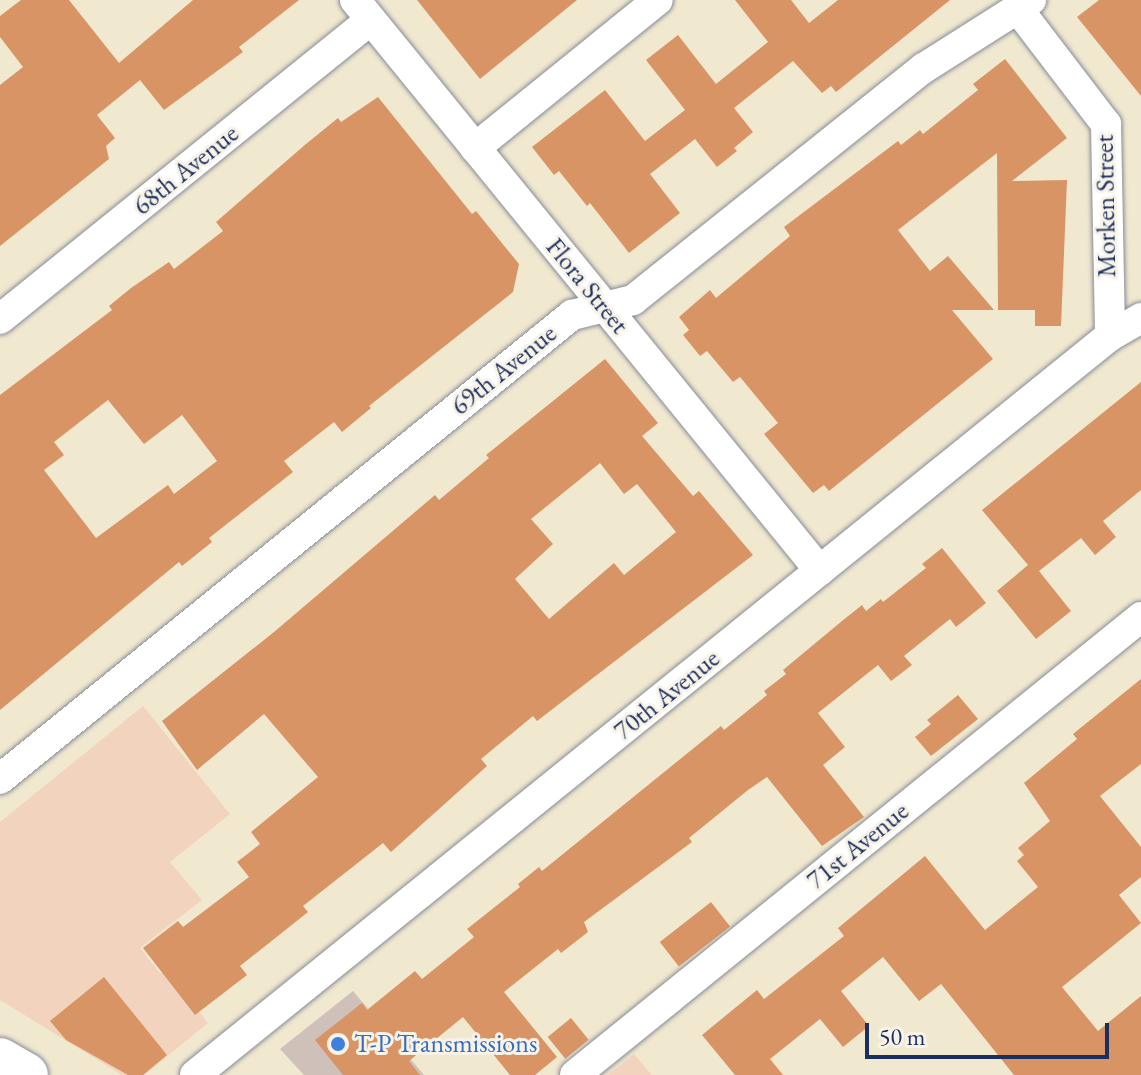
<!DOCTYPE html>
<style>
body{margin:0}
#map{position:relative;width:1141px;height:1075px;overflow:hidden;background:#f1e8d0;font-family:"EB Garamond",serif}
div>[style]{position:absolute}
.built>*{inset:0;background:#f2d4be}
.industrial>*{inset:0;background:#cfc0ba}
.building>*{inset:0;background:#d99466;transform-origin:0 0}
.roads{filter:drop-shadow(0 0 2px #868c97) drop-shadow(0 0 2px #868c97)}
.street>*{height:30px;margin:-15px;padding:0 15px;transform-origin:15px;border-radius:15px;background:#fff}
.primary>*{height:44px;margin:-22px;padding:0 22px;transform-origin:22px;border-radius:22px;background:#fff}
.dots>*{width:22px;height:22px;translate:-50% -50%;box-sizing:border-box;border:4px solid #f7f3e8;border-radius:50%}
span{translate:-50% -50%;white-space:nowrap;text-align:center;line-height:1.15;-webkit-text-stroke:6px #f7f3e8;paint-order:stroke}
.street-label{font-size:26px;color:#1b2f5e}
.shop-label{font-size:26px;color:#366cbe}
.left{translate:0 -50%;text-align:left}
.scale{position:absolute;left:865px;top:1023px;width:244px;height:36px;box-sizing:border-box;border:4px solid #1b2f5e;border-top:0;padding-left:10px;font-size:24px;line-height:28px;white-space:nowrap;color:#1b2f5e;-webkit-text-stroke:6px #f7f3e8;paint-order:stroke}
</style>
<div id="map">
<div class="built">
<i style="clip-path:polygon(143px 706px,230px 814px,170px 862px,202px 900px,140px 948px,160px 973px,165px 970px,208px 1023px,144px 1075px,122px 1075px,0 1000px,0 822px)"></i>
<i style="clip-path:polygon(634px 1054px,652px 1075px,608px 1075px)"></i>
</div>
<div class="industrial">
<i style="clip-path:polygon(353px 991px,424px 1075px,304px 1075px,280px 1049px)"></i>
</div>
<div class="building">
<i style="clip-path:polygon(21px 0,69px 0,119px 63px,193px 0,299px 0,239px 47px,243px 52px,164px 110px,140px 80px,97px 115px,115px 138px,106px 146px,109px 159px,0 246px,0 85px,23px 67px,0 37px,0 16px)"></i>
<i style="clip-path:polygon(417px 0,577px 0,480px 79px)"></i>
<i style="clip-path:polygon(735px 0,791px 0,809px 23px,838px 0,950px 0,836px 92px,831px 86px,822px 93px,793px 61px,734px 108px,753px 132px,734px 148px,737px 151px,717px 167px,695px 139px,650px 174px,680px 213px,629px 253px,590px 203px,587px 206px,559px 171px,554px 175px,532px 147px,605px 90px,645px 141px,685px 110px,646px 60px,678px 35px,716px 84px,768px 42px)"></i>
<i style="clip-path:polygon(1099px 0,1141px 0,1141px 96px,1077px 17px)"></i>
<i style="clip-path:polygon(1005px 59px,1067px 138px,1012px 181px,1067px 180px,1061px 326px,1035px 326px,1035px 310px,998px 310px,997px 153px,898px 230px,930px 271px,948px 256px,994px 310px,952px 310px,993px 359px,829px 491px,824px 485px,813px 493px,764px 434px,778px 423px,740px 377px,733px 382px,707px 351px,700px 356px,683px 335px,689px 330px,679px 317px,710px 290px,716px 298px,790px 236px,784px 227px,898px 141px,901px 145px,920px 130px,923px 134px,978px 90px,973px 84px)"></i>
<i style="clip-path:polygon(evenodd,378px 97px,472px 214px,476px 211px,519px 264px,513px 292px,369px 406px,371px 408px,342px 432px,334px 422px,284px 461px,293px 472px,209px 538px,212px 542px,182px 566px,179px 562px,0 710px,0 395px,112px 310px,109px 306px,131px 288px,169px 262px,174px 269px,223px 231px,216px 222px,306px 144px,338px 118px,341px 122px,378px 97px,108px 400px,144px 444px,182px 415px,217px 461px,174px 494px,168px 485px,96px 538px,44px 470px,64px 455px,54px 442px,108px 400px)"></i>
<i style="clip-path:polygon(evenodd,605px 359px,658px 423px,642px 436px,693px 496px,699px 491px,753px 555px,537px 721px,533px 716px,481px 759px,487px 766px,391px 852px,383px 843px,303px 906px,308px 912px,240px 966px,247px 975px,195px 1015px,143px 948px,178px 921px,183px 927px,249px 877px,237px 862px,260px 844px,251px 832px,318px 777px,264px 714px,197px 770px,162px 721px,274px 632px,435px 495px,439px 500px,489px 458px,486px 455px,605px 359px,600px 463px,624px 494px,637px 484px,676px 532px,624px 575px,614px 563px,549px 619px,515px 579px,553px 544px,531px 519px,600px 463px)"></i>
<i style="clip-path:polygon(1141px 382px,1141px 490px,1103px 521px,1116px 537px,1095px 555px,1081px 538px,1039px 571px,1071px 611px,1036px 639px,997px 591px,1028px 565px,982px 510px)"></i>
<i style="clip-path:polygon(942px 548px,986px 603px,956px 627px,950px 619px,904px 656px,912px 665px,891px 681px,878px 665px,818px 713px,845px 747px,823px 765px,864px 817px,822px 846px,767px 777px,748px 790px,689px 838px,692px 842px,584px 922px,588px 932px,561px 953px,558px 949px,504px 992px,557px 1057px,535px 1075px,510px 1075px,463px 1017px,409px 1061px,420px 1075px,343px 1075px,315px 1040px,362px 1003px,367px 1010px,415px 971px,422px 979px,474px 937px,467px 929px,520px 887px,518px 884px,539px 867px,542px 871px,721px 726px,724px 730px,767px 695px,764px 691px,786px 674px,783px 670px,842px 621px,862px 605px,866px 611px,881px 599px,883px 602px,926px 568px,922px 564px)"></i>
<i style="clip-path:polygon(1141px 679px,1141px 764px,1100px 796px,1141px 847px,1141px 877px,1119px 895px,1141px 923px,1062px 987px,1098px 1031px,1141px 996px,1141px 1075px,1014px 1075px,941px 984px,919px 1001px,883px 957px,841px 991px,869px 1026px,843px 1047px,820px 1019px,770px 1059px,783px 1075px,735px 1075px,702px 1035px,757px 990px,764px 999px,844px 936px,838px 928px,925px 856px,985px 930px,1038px 887px,1017px 861px,1024px 855px,1018px 848px,1050px 821px,1024px 783px,1077px 739px,1073px 734px)"></i>
<i style="clip-path:polygon(958px 695px,978px 719px,931px 756px,915px 737px,931px 724px,927px 720px)"></i>
<i style="left:711px;top:902px;width:31px;height:65px;rotate:52deg"></i>
<i style="clip-path:polygon(104px 977px,167px 1055px,143px 1075px,128px 1075px,66px 1040px,50px 1021px)"></i>
<i style="left:571px;top:1018px;width:28px;height:30px;rotate:51deg"></i>
</div>
<div class="roads">
<div class="street">
<i style="left:355px;top:0;width:736px;rotate:50.84deg"></i>
<i style="left:1018px;top:9px;width:145px;rotate:52.6deg"></i>
<i style="left:1106px;top:124px;width:212px;rotate:88.9deg"></i>
<i style="left:475px;top:148px;width:235px;rotate:-39deg"></i>
<i style="left:0;top:319px;width:476px;rotate:-38.9deg"></i>
<i style="left:0;top:779px;width:737px;rotate:-39.05deg"></i>
<i style="left:572px;top:315px;width:63px;rotate:-13.8deg"></i>
<i style="left:633px;top:300px;width:372px;rotate:-38.6deg"></i>
<i style="left:924px;top:68px;width:127px;rotate:-32.4deg"></i>
<i style="left:195px;top:1075px;width:1176px;rotate:-38.93deg"></i>
<i style="left:1110px;top:336px;width:36px;rotate:-30deg"></i>
<i style="left:575px;top:1075px;width:728px;rotate:-38.98deg"></i>
</div>
<div class="primary">
<i style="left:0;top:1060px;width:30px;rotate:30deg"></i>
</div>
</div>
<div class="dots">
<i style="left:338px;top:1044px;background:#3f7fe0"></i>
</div>
<div class="street-label">
<span style="left:186px;top:170px;rotate:-39deg">68th Avenue</span>
<span style="left:1106px;top:206px;rotate:-91deg">Morken Street</span>
<span style="left:587px;top:286px;rotate:51deg">Flora Street</span>
<span style="left:504px;top:370px;rotate:-39deg">69th Avenue</span>
<span style="left:667px;top:695px;rotate:-39deg">70th Avenue</span>
<span style="left:858px;top:846px;rotate:-39deg">71st Avenue</span>
</div>
<div class="shop-label">
<span class="left" style="left:354px;top:1044px">T-P Transmissions</span>
</div>
<div class="scale">50 m</div>
</div>
